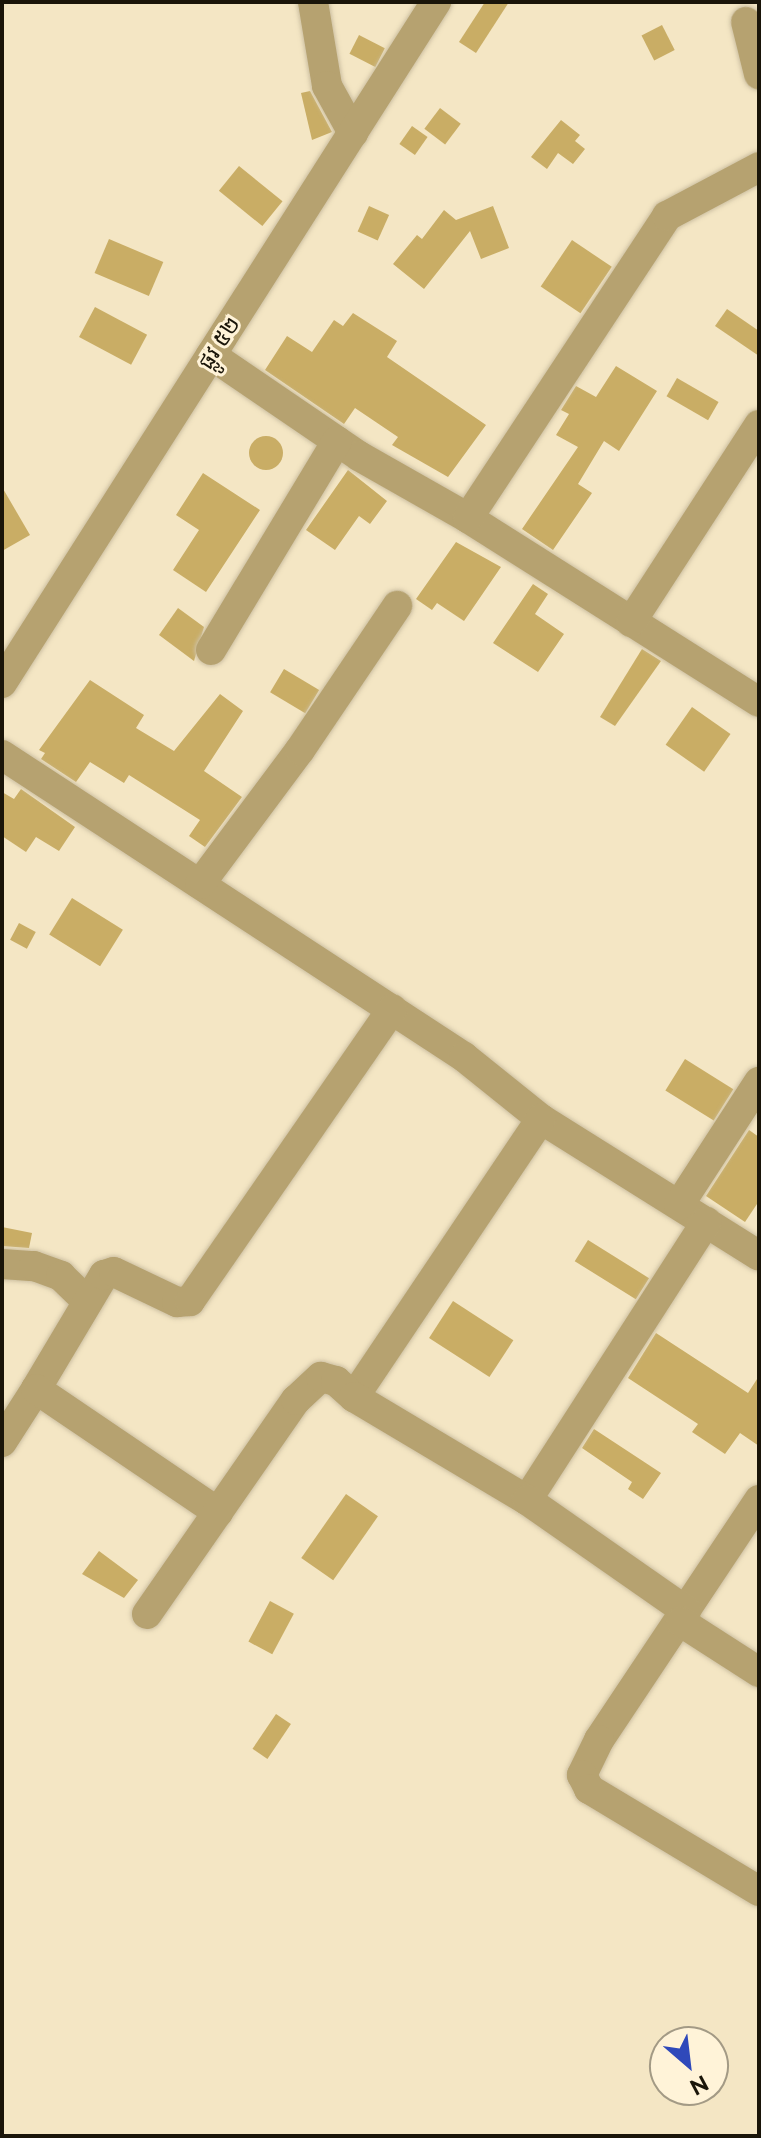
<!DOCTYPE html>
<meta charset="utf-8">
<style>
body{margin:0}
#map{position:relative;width:761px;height:2138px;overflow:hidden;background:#f4e6c4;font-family:Raleway,"Noto Sans Khmer",sans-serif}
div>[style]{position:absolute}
.building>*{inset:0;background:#c9ad65;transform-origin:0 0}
.round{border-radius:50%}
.roads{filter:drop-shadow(0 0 2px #cdc0a2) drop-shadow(0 0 2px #cdc0a2)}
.minor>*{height:30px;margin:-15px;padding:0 15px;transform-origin:15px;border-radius:15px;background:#b6a270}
span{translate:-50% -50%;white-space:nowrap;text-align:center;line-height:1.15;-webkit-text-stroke:6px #fff3d8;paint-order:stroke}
.street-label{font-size:22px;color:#1a1509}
.frame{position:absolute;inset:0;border:4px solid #1a1509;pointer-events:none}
.north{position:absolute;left:649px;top:2026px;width:80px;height:80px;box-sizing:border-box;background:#fff3d8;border:2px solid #a39a85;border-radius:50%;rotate:152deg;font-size:22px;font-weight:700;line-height:32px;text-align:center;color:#1a1509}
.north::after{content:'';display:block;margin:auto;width:28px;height:36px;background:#2f49ba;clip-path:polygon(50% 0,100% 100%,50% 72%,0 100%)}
</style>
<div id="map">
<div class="building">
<i style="clip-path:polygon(485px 2px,509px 2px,476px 53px,459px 42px)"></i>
<i style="left:662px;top:25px;width:28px;height:23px;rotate:63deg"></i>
<i style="left:359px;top:35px;width:29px;height:21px;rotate:27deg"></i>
<i style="clip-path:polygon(310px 91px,332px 132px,312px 140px,301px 93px)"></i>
<i style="left:440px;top:108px;width:26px;height:26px;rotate:37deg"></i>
<i style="clip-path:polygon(561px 120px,580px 135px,575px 141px,585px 149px,573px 164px,558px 153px,547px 169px,531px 157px)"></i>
<i style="left:412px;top:126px;width:19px;height:22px;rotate:35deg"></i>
<i style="left:239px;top:166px;width:56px;height:32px;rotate:39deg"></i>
<i style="left:369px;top:206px;width:22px;height:28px;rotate:24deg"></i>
<i style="clip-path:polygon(493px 206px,509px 248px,481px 259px,470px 231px,424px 289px,393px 264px,417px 235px,422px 239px,444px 210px,456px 220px)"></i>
<i style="left:109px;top:239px;width:59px;height:37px;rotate:23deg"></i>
<i style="left:572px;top:240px;width:48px;height:56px;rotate:34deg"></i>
<i style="left:95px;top:307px;width:59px;height:34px;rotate:28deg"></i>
<i style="clip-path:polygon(727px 309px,759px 331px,759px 356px,715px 326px)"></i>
<i style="clip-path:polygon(353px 313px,397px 341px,387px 357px,486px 425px,448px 477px,392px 445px,398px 437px,355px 408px,344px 424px,265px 370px,287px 336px,312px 352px,334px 320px,343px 326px)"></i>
<i style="clip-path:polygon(616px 366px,657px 391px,619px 451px,604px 441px,578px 484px,592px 493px,553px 550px,522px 529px,578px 447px,556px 435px,569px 414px,561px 410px,576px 386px,596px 397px)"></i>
<i style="left:677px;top:378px;width:48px;height:21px;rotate:30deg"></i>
<i class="round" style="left:249px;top:436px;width:34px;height:34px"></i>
<i style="clip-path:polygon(348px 470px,387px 501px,370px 524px,359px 516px,335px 550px,306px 530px)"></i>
<i style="clip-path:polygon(203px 473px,260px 510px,206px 592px,173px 570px,199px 530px,176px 515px)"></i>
<i style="clip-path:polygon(2px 487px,30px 535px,2px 551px)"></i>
<i style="clip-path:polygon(456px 542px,501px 567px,464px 621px,437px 603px,432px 610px,416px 599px)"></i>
<i style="clip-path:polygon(533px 584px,548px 594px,535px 614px,564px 634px,538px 672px,493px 643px)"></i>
<i style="clip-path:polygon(178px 608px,204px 627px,194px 661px,159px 635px)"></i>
<i style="clip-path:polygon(642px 649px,661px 661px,615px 726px,600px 717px)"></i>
<i style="left:284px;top:669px;width:41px;height:27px;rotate:31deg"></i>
<i style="clip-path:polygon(90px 680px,144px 715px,136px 728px,174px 751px,220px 694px,243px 711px,204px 771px,242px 797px,205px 847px,189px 836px,200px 820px,129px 775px,124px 783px,90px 762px,76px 782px,41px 759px,45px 753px,39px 750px)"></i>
<i style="left:692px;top:707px;width:47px;height:46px;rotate:35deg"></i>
<i style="clip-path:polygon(21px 789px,75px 827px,59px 851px,36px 837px,26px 852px,2px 836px,2px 792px,14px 799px)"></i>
<i style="left:72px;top:898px;width:60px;height:43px;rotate:32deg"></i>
<i style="left:19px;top:923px;width:19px;height:19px;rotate:28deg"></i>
<i style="left:685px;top:1059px;width:57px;height:37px;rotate:32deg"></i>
<i style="clip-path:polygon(749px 1130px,759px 1137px,759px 1201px,745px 1222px,706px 1196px)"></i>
<i style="clip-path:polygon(2px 1227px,32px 1233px,29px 1248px,2px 1246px)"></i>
<i style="left:588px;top:1240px;width:72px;height:25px;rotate:32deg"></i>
<i style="left:453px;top:1301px;width:72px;height:44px;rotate:33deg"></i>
<i style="clip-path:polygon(656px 1333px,748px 1393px,759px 1376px,759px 1446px,740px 1433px,725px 1454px,692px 1432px,698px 1424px,628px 1378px)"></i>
<i style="clip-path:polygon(594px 1429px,661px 1473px,643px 1499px,628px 1489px,632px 1482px,582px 1448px)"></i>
<i style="left:346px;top:1494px;width:39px;height:78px;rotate:35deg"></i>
<i style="clip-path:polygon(99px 1551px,138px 1580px,124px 1598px,82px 1574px)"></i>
<i style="left:270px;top:1601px;width:27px;height:46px;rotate:28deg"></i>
<i style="left:276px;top:1714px;width:18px;height:42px;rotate:34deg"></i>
</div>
<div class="roads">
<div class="minor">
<i style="left:313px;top:2px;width:85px;rotate:80.5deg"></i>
<i style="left:327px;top:86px;width:54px;rotate:61deg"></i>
<i style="left:746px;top:22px;width:54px;rotate:76deg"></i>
<i style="left:211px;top:355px;width:179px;rotate:34.3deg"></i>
<i style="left:359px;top:456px;width:125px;rotate:29.6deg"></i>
<i style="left:468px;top:518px;width:344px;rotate:32.3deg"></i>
<i style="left:468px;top:518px;width:362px;rotate:-56.6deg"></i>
<i style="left:667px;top:216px;width:104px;rotate:-28deg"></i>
<i style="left:631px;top:622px;width:235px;rotate:-57deg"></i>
<i style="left:211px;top:650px;width:244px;rotate:-58.9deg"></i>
<i style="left:2px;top:683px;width:808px;rotate:-57.49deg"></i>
<i style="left:2px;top:755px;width:552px;rotate:33.17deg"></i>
<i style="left:464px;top:1057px;width:99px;rotate:38.8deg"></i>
<i style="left:541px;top:1119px;width:257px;rotate:32.1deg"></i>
<i style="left:200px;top:884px;width:167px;rotate:-53.3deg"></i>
<i style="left:300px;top:750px;width:174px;rotate:-56deg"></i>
<i style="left:679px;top:1205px;width:147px;rotate:-57deg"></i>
<i style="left:2px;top:1264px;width:32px;rotate:4deg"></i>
<i style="left:34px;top:1266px;width:29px;rotate:20deg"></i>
<i style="left:61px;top:1276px;width:37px;rotate:44deg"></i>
<i style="left:36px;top:1389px;width:133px;rotate:-59.2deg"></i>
<i style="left:104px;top:1275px;width:10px;rotate:-17deg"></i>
<i style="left:114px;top:1272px;width:70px;rotate:25.5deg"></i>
<i style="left:177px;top:1302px;width:13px;rotate:-4deg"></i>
<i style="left:190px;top:1301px;width:355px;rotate:-55.3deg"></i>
<i style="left:354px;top:1397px;width:335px;rotate:-56.1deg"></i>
<i style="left:2px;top:1442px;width:63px;rotate:-57.3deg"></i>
<i style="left:36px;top:1389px;width:220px;rotate:34.1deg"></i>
<i style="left:527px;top:1500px;width:331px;rotate:-57.2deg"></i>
<i style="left:759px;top:1500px;width:288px;rotate:123.7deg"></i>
<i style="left:599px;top:1740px;width:39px;rotate:116deg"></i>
<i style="left:582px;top:1775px;width:16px;rotate:63deg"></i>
<i style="left:589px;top:1789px;width:198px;rotate:31deg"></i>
<i style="left:147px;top:1614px;width:261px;rotate:-55.2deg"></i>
<i style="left:296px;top:1400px;width:34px;rotate:-43deg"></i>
<i style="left:321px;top:1377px;width:16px;rotate:15deg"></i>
<i style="left:336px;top:1381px;width:24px;rotate:42deg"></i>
<i style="left:354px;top:1397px;width:201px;rotate:30.8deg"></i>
<i style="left:527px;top:1500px;width:194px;rotate:34.9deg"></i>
<i style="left:681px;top:1622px;width:93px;rotate:32.7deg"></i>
</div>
</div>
<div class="street-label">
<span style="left:219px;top:343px;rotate:-57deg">ផ្លូវ ៥២</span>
</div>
<div class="frame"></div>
<div class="north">N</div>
</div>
